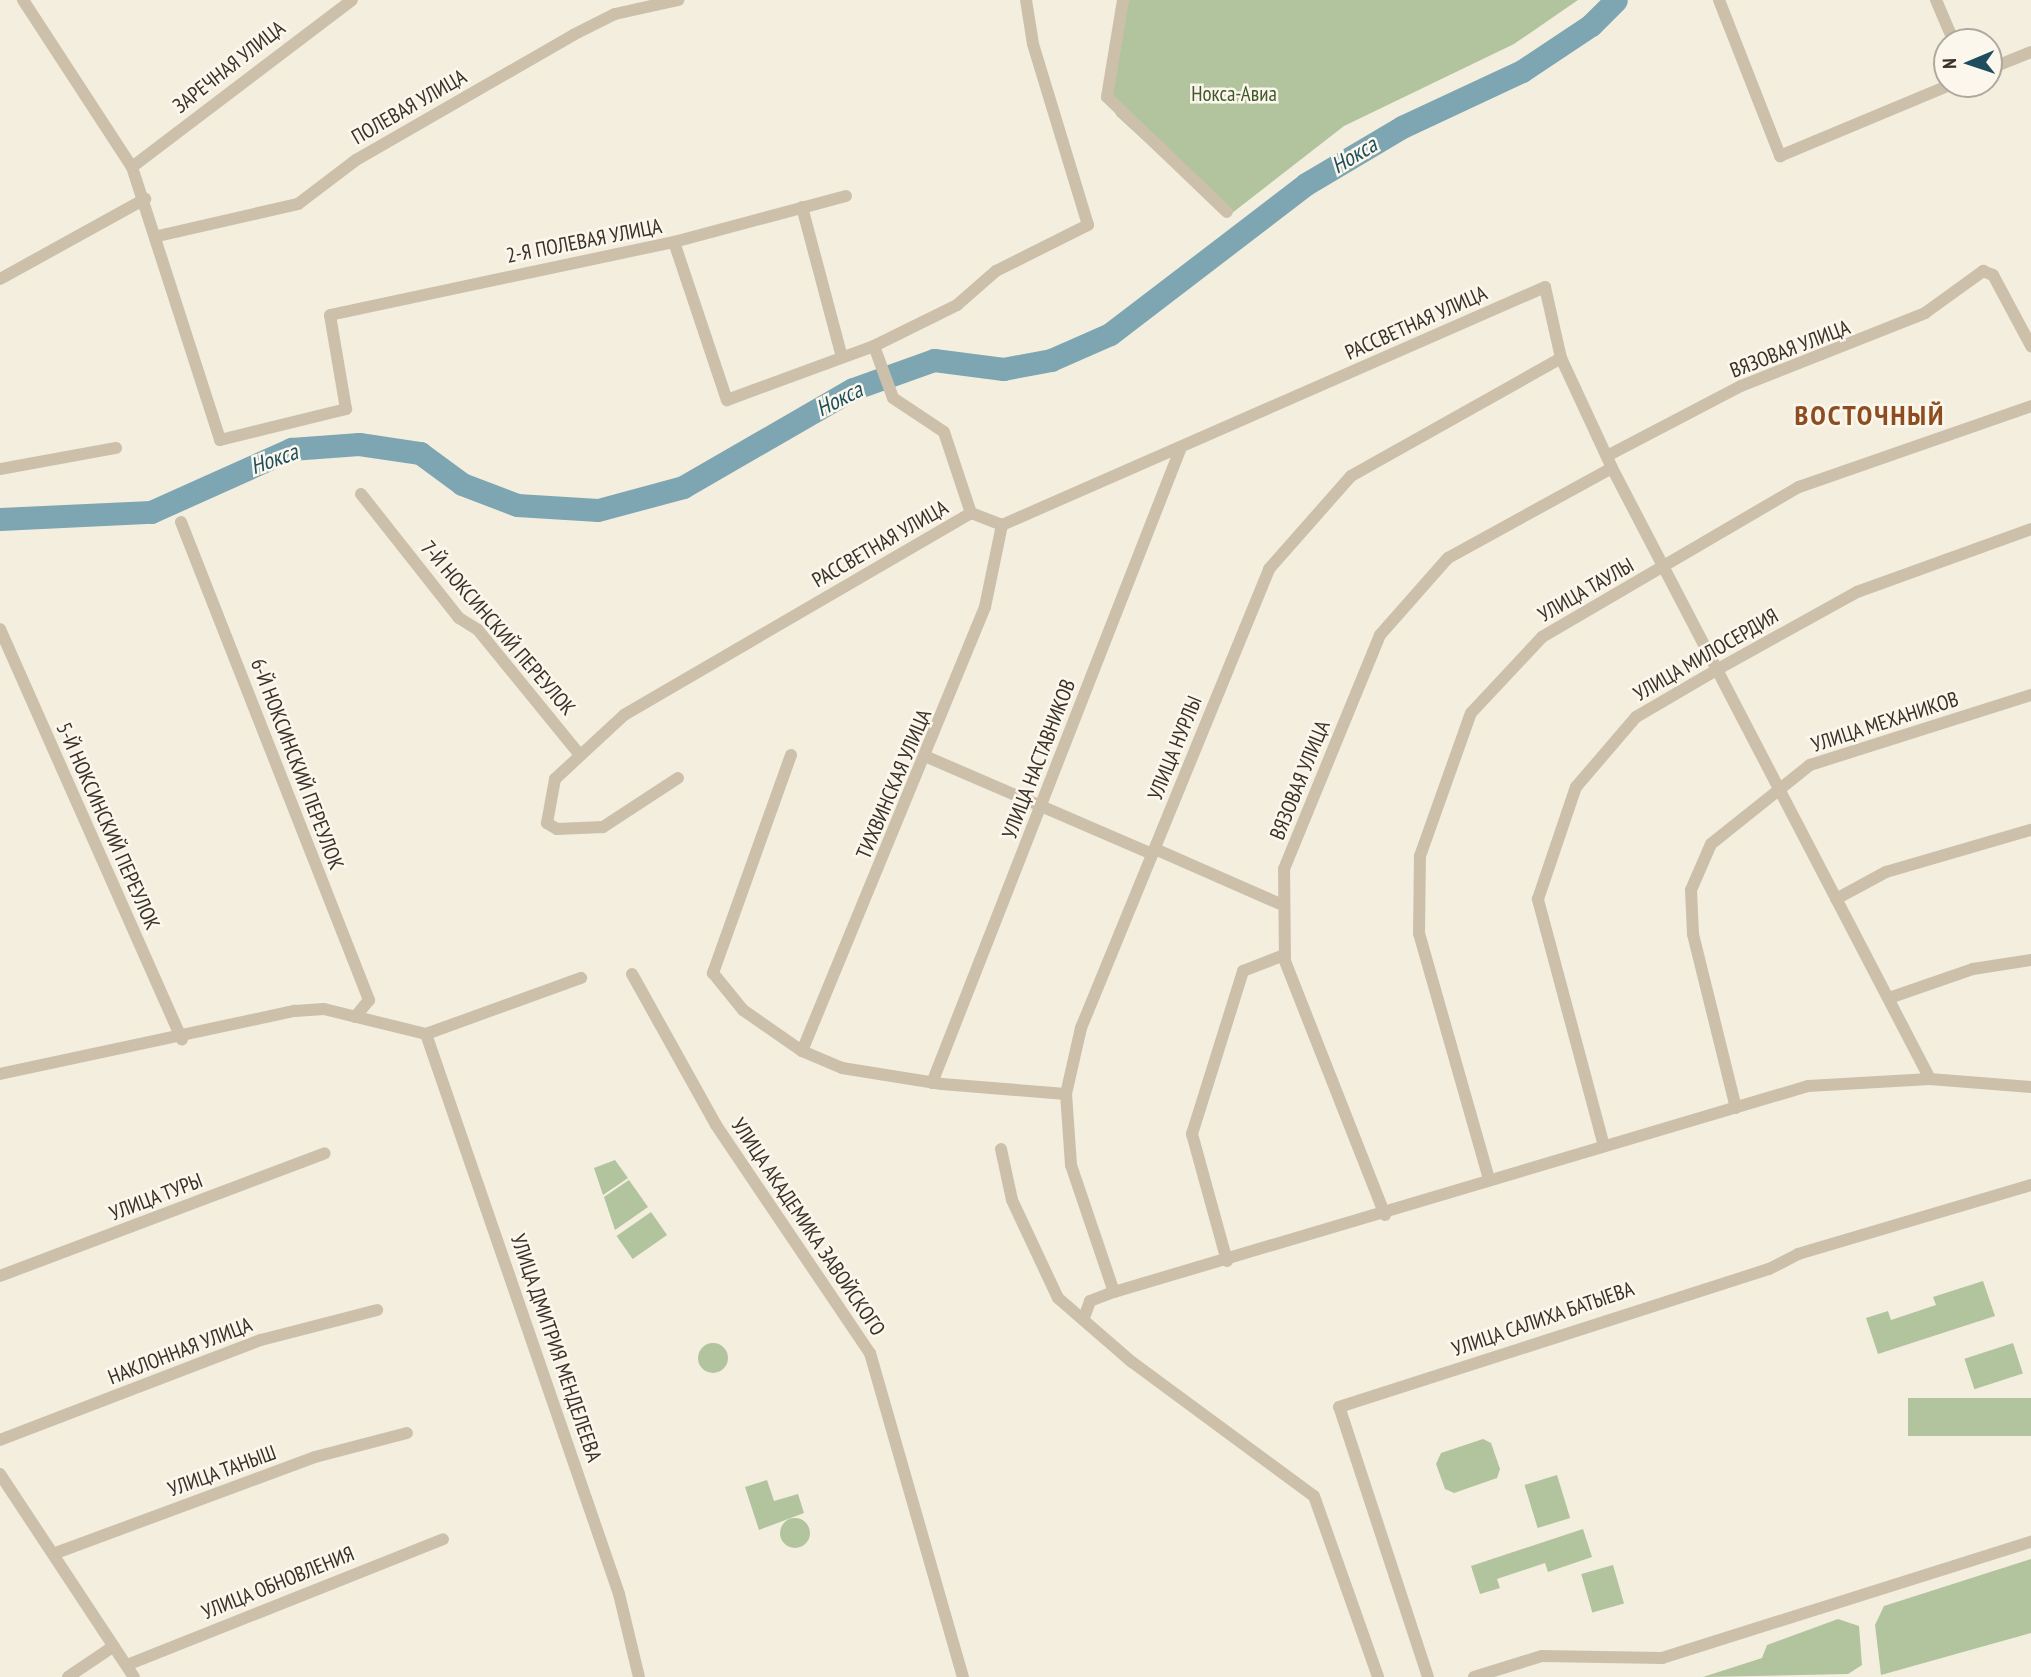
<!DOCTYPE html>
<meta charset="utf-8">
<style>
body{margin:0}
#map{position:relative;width:2031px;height:1677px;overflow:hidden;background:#f4eedf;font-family:"PT Sans Narrow",sans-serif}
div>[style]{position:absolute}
.green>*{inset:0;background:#b1c49e;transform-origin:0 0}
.round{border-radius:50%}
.river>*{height:23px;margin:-11.5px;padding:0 11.5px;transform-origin:11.5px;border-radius:11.5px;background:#7da6b2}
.minor>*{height:12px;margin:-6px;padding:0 6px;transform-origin:6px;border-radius:6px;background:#cdc0aa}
span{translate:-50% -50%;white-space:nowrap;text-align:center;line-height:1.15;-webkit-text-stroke:5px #fbf7ec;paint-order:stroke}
.street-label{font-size:21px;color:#3a322a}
.park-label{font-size:21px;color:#41592d}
.water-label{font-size:23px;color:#1e4e5d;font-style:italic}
.district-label{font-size:28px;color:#8c4d20;font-weight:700;letter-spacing:2px}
.north{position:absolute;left:1933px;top:28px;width:70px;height:70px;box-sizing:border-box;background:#fbf7ec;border:2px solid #aea89e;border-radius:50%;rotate:268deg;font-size:19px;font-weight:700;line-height:28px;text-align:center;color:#3a322a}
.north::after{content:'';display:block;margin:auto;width:24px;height:32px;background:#1e4e5d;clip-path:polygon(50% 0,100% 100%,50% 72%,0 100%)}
</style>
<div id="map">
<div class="green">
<i style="clip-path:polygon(1119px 0,1578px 0,1514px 44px,1344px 126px,1227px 217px,1117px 116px,1104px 96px)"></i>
<i style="clip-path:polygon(615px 1160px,628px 1178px,603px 1195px,594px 1168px)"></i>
<i style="clip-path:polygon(629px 1180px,648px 1207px,615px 1230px,604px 1197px)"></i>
<i style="left:651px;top:1212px;width:28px;height:42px;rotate:55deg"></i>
<i style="clip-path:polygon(1983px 1281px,1995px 1316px,1878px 1354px,1866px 1318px,1888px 1311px,1891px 1320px,1936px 1305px,1933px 1297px)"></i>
<i class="round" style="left:698px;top:1343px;width:30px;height:30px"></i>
<i style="left:2013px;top:1343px;width:32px;height:51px;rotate:72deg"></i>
<i style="left:2031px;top:1398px;width:38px;height:123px;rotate:90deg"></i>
<i style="clip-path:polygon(1483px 1439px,1491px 1443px,1500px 1469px,1497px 1478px,1454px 1493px,1445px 1489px,1436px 1464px,1441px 1453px)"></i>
<i style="left:1557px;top:1475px;width:45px;height:34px;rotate:73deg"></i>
<i style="clip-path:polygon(767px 1480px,774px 1501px,798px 1494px,804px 1513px,759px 1530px,745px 1487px)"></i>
<i class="round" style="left:780px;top:1518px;width:30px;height:30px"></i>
<i style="clip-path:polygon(1583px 1529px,1592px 1557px,1548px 1572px,1545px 1563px,1497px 1579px,1500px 1588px,1480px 1594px,1471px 1566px)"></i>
<i style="clip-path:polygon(2031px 1559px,2031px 1633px,1881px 1675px,1875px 1625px,1884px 1606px)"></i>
<i style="left:1613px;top:1565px;width:40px;height:33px;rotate:74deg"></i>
<i style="clip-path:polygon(1838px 1619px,1859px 1626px,1862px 1665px,1848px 1674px,1703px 1677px,1762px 1658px,1767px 1645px)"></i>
</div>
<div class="river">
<i style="left:0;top:519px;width:151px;rotate:-2.7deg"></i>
<i style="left:151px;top:512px;width:154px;rotate:-24.2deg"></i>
<i style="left:291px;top:449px;width:68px;rotate:-4.2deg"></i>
<i style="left:359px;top:444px;width:62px;rotate:8.4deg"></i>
<i style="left:420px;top:453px;width:52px;rotate:36.4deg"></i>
<i style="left:462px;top:484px;width:59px;rotate:20.9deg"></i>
<i style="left:517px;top:505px;width:81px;rotate:3.5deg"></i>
<i style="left:598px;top:510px;width:88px;rotate:-15.1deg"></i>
<i style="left:683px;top:487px;width:196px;rotate:-30deg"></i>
<i style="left:853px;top:389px;width:86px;rotate:-19.7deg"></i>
<i style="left:934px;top:360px;width:70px;rotate:7.4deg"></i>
<i style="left:1003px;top:369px;width:49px;rotate:-10.6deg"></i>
<i style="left:1051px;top:360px;width:64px;rotate:-23.8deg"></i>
<i style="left:1110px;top:334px;width:247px;rotate:-37.4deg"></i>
<i style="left:1306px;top:184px;width:112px;rotate:-30.7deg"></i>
<i style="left:1402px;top:127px;width:132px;rotate:-25deg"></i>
<i style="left:1522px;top:71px;width:83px;rotate:-33.7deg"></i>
<i style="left:1591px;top:25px;width:35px;rotate:-45deg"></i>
</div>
<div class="minor">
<i style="left:23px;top:0;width:199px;rotate:56.9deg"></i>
<i style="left:132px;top:167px;width:287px;rotate:72.1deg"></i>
<i style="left:220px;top:440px;width:130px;rotate:-13.8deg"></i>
<i style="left:346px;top:409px;width:95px;rotate:-99.7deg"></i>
<i style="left:330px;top:315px;width:352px;rotate:-12deg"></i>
<i style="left:674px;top:242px;width:178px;rotate:-15deg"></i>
<i style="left:1123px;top:0;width:98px;rotate:99.4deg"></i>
<i style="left:1107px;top:97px;width:166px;rotate:43.8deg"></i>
<i style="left:1719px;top:0;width:168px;rotate:68.6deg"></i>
<i style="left:1780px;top:156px;width:186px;rotate:-22.7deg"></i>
<i style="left:1936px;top:0;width:46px;rotate:66.8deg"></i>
<i style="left:1989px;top:69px;width:45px;rotate:-22deg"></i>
<i style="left:132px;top:167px;width:276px;rotate:-37.2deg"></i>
<i style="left:802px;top:207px;width:155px;rotate:75.1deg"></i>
<i style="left:158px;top:236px;width:144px;rotate:-12.9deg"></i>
<i style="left:298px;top:204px;width:73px;rotate:-37.2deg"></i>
<i style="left:356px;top:160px;width:250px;rotate:-29.9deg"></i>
<i style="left:573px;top:35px;width:47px;rotate:-26.6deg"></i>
<i style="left:615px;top:14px;width:65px;rotate:-12.5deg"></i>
<i style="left:674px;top:242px;width:167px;rotate:71.5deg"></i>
<i style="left:727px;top:400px;width:157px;rotate:-20.2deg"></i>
<i style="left:874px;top:346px;width:93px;rotate:-26.3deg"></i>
<i style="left:957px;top:305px;width:52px;rotate:-41.1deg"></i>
<i style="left:996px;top:271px;width:103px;rotate:-26.6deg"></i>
<i style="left:1088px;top:225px;width:189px;rotate:-106.9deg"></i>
<i style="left:1033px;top:44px;width:45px;rotate:-99deg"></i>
<i style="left:0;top:279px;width:166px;rotate:-28.9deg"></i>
<i style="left:874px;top:346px;width:55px;rotate:69.9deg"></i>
<i style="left:893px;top:398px;width:61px;rotate:33.7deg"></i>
<i style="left:944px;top:432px;width:85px;rotate:71.6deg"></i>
<i style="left:1607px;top:456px;width:151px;rotate:-27.6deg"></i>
<i style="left:1741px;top:386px;width:198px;rotate:-21.6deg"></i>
<i style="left:1925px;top:313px;width:72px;rotate:-35.9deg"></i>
<i style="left:1983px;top:271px;width:11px;rotate:22deg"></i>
<i style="left:1993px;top:275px;width:81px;rotate:61.8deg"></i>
<i style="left:0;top:469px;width:118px;rotate:-10.3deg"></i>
<i style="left:361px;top:494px;width:158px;rotate:51.7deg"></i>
<i style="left:459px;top:618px;width:22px;rotate:32deg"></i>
<i style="left:478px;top:630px;width:160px;rotate:50.8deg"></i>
<i style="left:181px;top:522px;width:514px;rotate:68.53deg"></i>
<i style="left:369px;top:1000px;width:22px;rotate:129deg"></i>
<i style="left:0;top:629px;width:449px;rotate:66.1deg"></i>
<i style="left:791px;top:755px;width:232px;rotate:109.7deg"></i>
<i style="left:713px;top:973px;width:48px;rotate:51deg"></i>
<i style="left:743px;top:1010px;width:72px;rotate:34.8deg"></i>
<i style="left:802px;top:1051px;width:43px;rotate:23deg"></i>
<i style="left:842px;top:1068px;width:101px;rotate:9.1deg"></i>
<i style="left:942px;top:1084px;width:124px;rotate:4.6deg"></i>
<i style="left:927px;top:757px;width:245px;rotate:23.3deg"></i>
<i style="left:678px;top:778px;width:90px;rotate:146.8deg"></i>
<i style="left:603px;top:827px;width:46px;rotate:177.5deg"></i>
<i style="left:557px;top:829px;width:12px;rotate:-149deg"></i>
<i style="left:547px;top:823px;width:45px;rotate:-79.7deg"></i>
<i style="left:555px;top:779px;width:94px;rotate:-42.8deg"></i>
<i style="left:624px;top:715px;width:402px;rotate:-30.2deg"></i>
<i style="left:971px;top:513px;width:33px;rotate:21deg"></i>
<i style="left:1002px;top:525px;width:593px;rotate:-23.67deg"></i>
<i style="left:1545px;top:287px;width:73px;rotate:77.3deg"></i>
<i style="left:1561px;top:358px;width:121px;rotate:65.1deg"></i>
<i style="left:1612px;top:468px;width:689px;rotate:62.5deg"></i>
<i style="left:1155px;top:849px;width:137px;rotate:23.7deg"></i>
<i style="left:1836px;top:899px;width:57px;rotate:-28.4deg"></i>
<i style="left:1886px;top:872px;width:151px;rotate:-16.2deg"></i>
<i style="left:632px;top:974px;width:173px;rotate:60.9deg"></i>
<i style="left:716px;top:1125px;width:275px;rotate:56deg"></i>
<i style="left:870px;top:1353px;width:337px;rotate:74deg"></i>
<i style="left:1892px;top:997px;width:86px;rotate:-19.1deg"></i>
<i style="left:1973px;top:969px;width:59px;rotate:-8.8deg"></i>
<i style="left:426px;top:1034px;width:592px;rotate:70.98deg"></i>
<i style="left:619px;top:1594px;width:85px;rotate:76.5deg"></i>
<i style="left:802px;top:1051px;width:480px;rotate:-67.6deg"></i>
<i style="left:985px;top:607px;width:84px;rotate:-78.3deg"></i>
<i style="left:0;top:1074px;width:302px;rotate:-12.1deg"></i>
<i style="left:295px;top:1011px;width:29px;rotate:-4deg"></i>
<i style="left:324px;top:1009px;width:105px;rotate:13.8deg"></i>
<i style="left:426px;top:1034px;width:165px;rotate:-19.9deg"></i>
<i style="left:932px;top:1083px;width:680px;rotate:-68.61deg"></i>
<i style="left:1736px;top:1108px;width:179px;rotate:-103.9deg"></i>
<i style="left:1693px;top:934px;width:44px;rotate:-92.6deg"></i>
<i style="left:1691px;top:890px;width:50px;rotate:-66.5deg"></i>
<i style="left:1711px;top:844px;width:127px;rotate:-38.6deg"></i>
<i style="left:1810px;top:765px;width:232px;rotate:-17.6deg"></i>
<i style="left:1604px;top:1146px;width:256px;rotate:-105deg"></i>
<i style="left:1538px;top:899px;width:118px;rotate:-71.3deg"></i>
<i style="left:1576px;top:787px;width:92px;rotate:-49.4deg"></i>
<i style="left:1636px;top:717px;width:95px;rotate:-30.3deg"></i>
<i style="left:1718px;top:669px;width:159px;rotate:-29deg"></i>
<i style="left:1857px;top:592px;width:185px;rotate:-19.9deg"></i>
<i style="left:1001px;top:1149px;width:52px;rotate:77.8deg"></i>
<i style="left:1012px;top:1200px;width:108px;rotate:64.9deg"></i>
<i style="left:1058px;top:1298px;width:98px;rotate:40.9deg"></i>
<i style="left:1132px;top:1362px;width:226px;rotate:36.4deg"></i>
<i style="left:1314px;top:1496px;width:192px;rotate:70.5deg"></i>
<i style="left:1489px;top:1179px;width:255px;rotate:-105.9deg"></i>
<i style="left:1419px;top:934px;width:78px;rotate:-89.3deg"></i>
<i style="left:1420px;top:856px;width:152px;rotate:-70.4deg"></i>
<i style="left:1471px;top:713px;width:104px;rotate:-46.9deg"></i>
<i style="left:1542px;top:637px;width:298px;rotate:-30.3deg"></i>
<i style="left:1799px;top:487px;width:246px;rotate:-19.2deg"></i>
<i style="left:1385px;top:1215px;width:273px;rotate:-111.5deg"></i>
<i style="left:1285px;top:961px;width:92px;rotate:-90.6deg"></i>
<i style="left:1284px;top:869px;width:253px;rotate:-67.7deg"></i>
<i style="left:1380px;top:635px;width:103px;rotate:-48.6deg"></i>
<i style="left:1448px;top:558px;width:187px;rotate:-28.8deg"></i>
<i style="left:1227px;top:1261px;width:132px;rotate:-105.4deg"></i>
<i style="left:1192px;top:1134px;width:171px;rotate:-72.6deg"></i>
<i style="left:1243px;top:971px;width:44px;rotate:-21.3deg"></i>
<i style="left:0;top:1276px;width:347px;rotate:-20.7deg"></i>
<i style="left:1114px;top:1292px;width:134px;rotate:-108.7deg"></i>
<i style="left:1071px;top:1165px;width:71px;rotate:-94deg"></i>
<i style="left:1066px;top:1094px;width:68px;rotate:-77.2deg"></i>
<i style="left:1081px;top:1028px;width:496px;rotate:-67.7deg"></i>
<i style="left:1269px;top:569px;width:124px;rotate:-48.6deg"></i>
<i style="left:1351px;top:476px;width:241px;rotate:-29.3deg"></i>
<i style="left:1085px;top:1315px;width:15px;rotate:-70deg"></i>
<i style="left:1090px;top:1301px;width:26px;rotate:-21deg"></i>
<i style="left:1114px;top:1292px;width:724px;rotate:-16.53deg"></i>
<i style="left:1808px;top:1086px;width:122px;rotate:-3.3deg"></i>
<i style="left:1930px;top:1079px;width:101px;rotate:4.5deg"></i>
<i style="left:0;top:1440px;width:280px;rotate:-21deg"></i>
<i style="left:261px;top:1340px;width:120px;rotate:-14.5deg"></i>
<i style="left:0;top:1474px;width:243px;rotate:56.6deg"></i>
<i style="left:53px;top:1554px;width:279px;rotate:-20.3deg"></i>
<i style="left:315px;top:1457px;width:95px;rotate:-14.6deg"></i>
<i style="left:127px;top:1665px;width:340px;rotate:-21.7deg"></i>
<i style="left:68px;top:1677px;width:55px;rotate:-34deg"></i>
<i style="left:1428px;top:1677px;width:284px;rotate:-108.2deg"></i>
<i style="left:1339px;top:1407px;width:452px;rotate:-17.8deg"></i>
<i style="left:1769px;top:1269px;width:33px;rotate:-27deg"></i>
<i style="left:1798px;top:1254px;width:243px;rotate:-16.5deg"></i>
<i style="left:1474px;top:1677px;width:71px;rotate:-17.2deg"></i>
<i style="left:1542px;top:1656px;width:120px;rotate:1deg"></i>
<i style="left:1662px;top:1658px;width:387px;rotate:-17.5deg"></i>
</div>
<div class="street-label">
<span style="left:229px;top:67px;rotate:-38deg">ЗАРЕЧНАЯ УЛИЦА</span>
<span style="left:409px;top:107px;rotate:-30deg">ПОЛЕВАЯ УЛИЦА</span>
<span style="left:584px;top:241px;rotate:-11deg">2-Я ПОЛЕВАЯ УЛИЦА</span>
<span style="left:1416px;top:323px;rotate:-24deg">РАССВЕТНАЯ УЛИЦА</span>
<span style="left:1790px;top:349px;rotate:-21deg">ВЯЗОВАЯ УЛИЦА</span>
<span style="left:880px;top:544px;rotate:-30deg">РАССВЕТНАЯ УЛИЦА</span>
<span style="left:1586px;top:590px;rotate:-30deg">УЛИЦА ТАУЛЫ</span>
<span style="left:498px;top:628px;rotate:49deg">7-Й НОКСИНСКИЙ ПЕРЕУЛОК</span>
<span style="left:1706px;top:655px;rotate:-30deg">УЛИЦА МИЛОСЕРДИЯ</span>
<span style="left:1885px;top:722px;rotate:-18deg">УЛИЦА МЕХАНИКОВ</span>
<span style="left:1175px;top:748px;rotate:-68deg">УЛИЦА НУРЛЫ</span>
<span style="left:1039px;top:759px;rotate:-69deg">УЛИЦА НАСТАВНИКОВ</span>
<span style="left:297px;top:764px;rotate:69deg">6-Й НОКСИНСКИЙ ПЕРЕУЛОК</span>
<span style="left:1300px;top:780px;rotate:-68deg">ВЯЗОВАЯ УЛИЦА</span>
<span style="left:894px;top:784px;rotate:-67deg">ТИХВИНСКАЯ УЛИЦА</span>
<span style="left:108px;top:826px;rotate:66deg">5-Й НОКСИНСКИЙ ПЕРЕУЛОК</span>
<span style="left:156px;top:1197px;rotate:-21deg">УЛИЦА ТУРЫ</span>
<span style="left:808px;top:1227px;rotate:56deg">УЛИЦА АКАДЕМИКА ЗАВОЙСКОГО</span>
<span style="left:1543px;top:1319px;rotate:-19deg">УЛИЦА САЛИХА БАТЫЕВА</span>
<span style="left:556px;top:1348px;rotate:71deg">УЛИЦА ДМИТРИЯ МЕНДЕЛЕЕВА</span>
<span style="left:180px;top:1351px;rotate:-21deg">НАКЛОННАЯ УЛИЦА</span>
<span style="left:222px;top:1471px;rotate:-20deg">УЛИЦА ТАНЫШ</span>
<span style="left:278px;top:1583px;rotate:-22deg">УЛИЦА ОБНОВЛЕНИЯ</span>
</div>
<div class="park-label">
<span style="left:1234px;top:94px">Нокса-Авиа</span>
</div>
<div class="water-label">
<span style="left:1354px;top:155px;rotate:-31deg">Нокса</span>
<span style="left:839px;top:399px;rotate:-27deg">Нокса</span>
<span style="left:274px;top:459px;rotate:-20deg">Нокса</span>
</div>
<div class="district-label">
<span style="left:1870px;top:415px">ВОСТОЧНЫЙ</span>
</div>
<div class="north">N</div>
</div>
